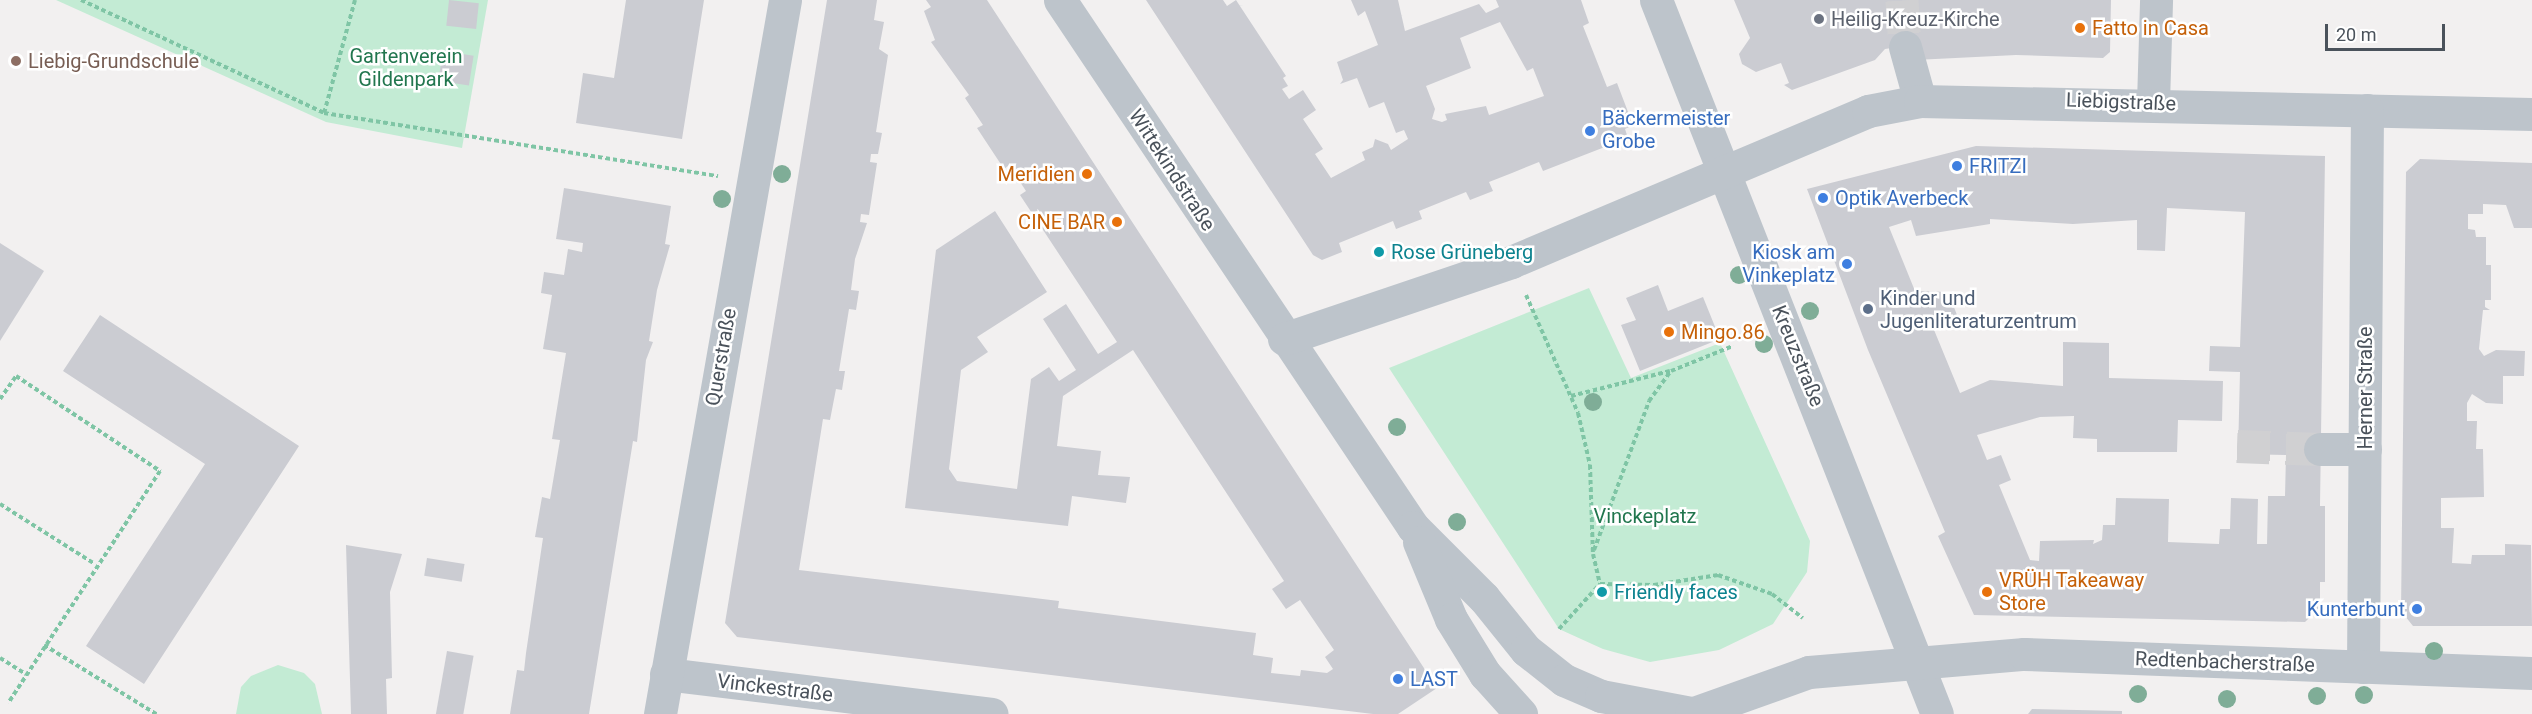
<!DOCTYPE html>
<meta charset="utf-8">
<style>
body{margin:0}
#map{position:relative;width:2532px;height:714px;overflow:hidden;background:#f2f0f0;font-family:Roboto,sans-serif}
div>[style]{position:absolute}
.green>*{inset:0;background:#c3ebd4}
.building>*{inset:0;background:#cbccd2;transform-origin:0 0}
.minor-tunnel>*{height:33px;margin-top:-16.5px;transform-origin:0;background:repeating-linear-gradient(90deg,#d0d0d2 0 33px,transparent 0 49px)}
.path>*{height:4px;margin-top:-2px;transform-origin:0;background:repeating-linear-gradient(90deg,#7fc5a5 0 4.5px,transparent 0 7.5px)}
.minor>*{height:33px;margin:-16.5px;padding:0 16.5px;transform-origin:16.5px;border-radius:16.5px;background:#bdc4cb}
.trees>*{width:18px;height:18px;margin:-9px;border-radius:50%;background:#7fad97}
.dots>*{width:16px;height:16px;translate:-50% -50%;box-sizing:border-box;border:3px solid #fff;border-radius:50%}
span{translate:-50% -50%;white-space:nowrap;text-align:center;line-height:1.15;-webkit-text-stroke:5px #fff;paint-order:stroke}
.worship-label{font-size:20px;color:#5b616d}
.left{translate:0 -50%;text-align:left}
.food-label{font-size:20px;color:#c56008}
.right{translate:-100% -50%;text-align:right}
.park-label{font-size:20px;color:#21764e}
.education-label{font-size:20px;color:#785e54}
.street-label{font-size:20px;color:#4a525b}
.shop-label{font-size:20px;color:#366cbe}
.culture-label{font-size:20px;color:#0d838f}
.service-label{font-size:20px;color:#4e5e75}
.scale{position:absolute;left:2325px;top:24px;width:120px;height:27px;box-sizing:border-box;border:3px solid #4a525b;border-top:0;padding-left:8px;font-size:18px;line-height:21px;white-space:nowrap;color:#4a525b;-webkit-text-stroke:4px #fff;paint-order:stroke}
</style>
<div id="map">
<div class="green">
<i style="clip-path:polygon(56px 0,488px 0,462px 148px,326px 122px)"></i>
<i style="clip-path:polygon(1589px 288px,1631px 378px,1720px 343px,1810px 541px,1807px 572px,1773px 624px,1719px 650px,1650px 662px,1603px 649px,1559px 629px,1389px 368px)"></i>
<i style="clip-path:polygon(278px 665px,304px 673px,315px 684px,322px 714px,236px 714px,241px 687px,251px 676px)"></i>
</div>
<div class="building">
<i style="left:449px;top:0;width:30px;height:26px;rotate:6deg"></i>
<i style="clip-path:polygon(626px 0,704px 0,682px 139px,576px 123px,583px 73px,614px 78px)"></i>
<i style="clip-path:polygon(827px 0,877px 0,874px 20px,884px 22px,879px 49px,888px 55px,876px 132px,882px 133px,878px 154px,871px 154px,870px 162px,877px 163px,869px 215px,861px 214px,860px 222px,867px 223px,855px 259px,851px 290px,859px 291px,856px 310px,849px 309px,839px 371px,845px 371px,842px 390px,836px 389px,830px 420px,823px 419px,799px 570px,1059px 601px,1058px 608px,1256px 633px,1253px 655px,1273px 658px,1271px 673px,1300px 676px,1301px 670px,1327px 673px,1333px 669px,1325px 657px,1334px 650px,1300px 600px,1286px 609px,1272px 589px,1284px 581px,1133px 350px,1063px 396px,1057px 446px,1101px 451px,1098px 475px,1130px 477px,1126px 503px,1072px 496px,1068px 526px,905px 508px,936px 250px,995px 211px,1047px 292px,977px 337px,988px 352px,961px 370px,949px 469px,957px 481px,1017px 489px,1031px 379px,1049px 367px,1059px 381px,1076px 370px,1043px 319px,1066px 304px,1098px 354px,1117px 342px,1020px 195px,1026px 191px,1009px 165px,1004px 169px,977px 128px,983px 125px,965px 98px,969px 95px,931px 42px,935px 40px,924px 11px,931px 7px,926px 0,987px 0,1437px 688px,1398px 714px,1373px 714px,737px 637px,725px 623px)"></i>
<i style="clip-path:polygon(evenodd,1146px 0,1223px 0,1227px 6px,1236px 0,1286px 76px,1283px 78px,1288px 86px,1282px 89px,1289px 99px,1303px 90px,1316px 110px,1303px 119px,1323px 149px,1315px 154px,1331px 178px,1365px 160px,1362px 152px,1373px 147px,1375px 139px,1388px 144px,1391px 150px,1408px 139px,1404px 130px,1396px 133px,1384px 102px,1369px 108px,1357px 78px,1340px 84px,1343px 80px,1337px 62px,1378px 45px,1365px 11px,1358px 16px,1351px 0,1398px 0,1405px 31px,1479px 4px,1486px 13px,1499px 7px,1496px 0,1581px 0,1589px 23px,1583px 26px,1607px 87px,1617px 83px,1633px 125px,1625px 129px,1628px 138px,1543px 171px,1539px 162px,1512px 173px,1489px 182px,1493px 191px,1470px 200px,1466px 192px,1419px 211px,1422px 219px,1396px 229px,1393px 221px,1339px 243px,1342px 252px,1322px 260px,1313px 255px,1146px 0,1500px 22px,1527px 71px,1533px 68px,1544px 96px,1489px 115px,1486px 106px,1445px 114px,1447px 120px,1442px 122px,1432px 119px,1435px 109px,1426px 86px,1471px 68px,1460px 38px,1500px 22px)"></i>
<i style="clip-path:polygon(1734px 0,2111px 0,2110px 52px,2103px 58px,2016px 55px,1915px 60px,1898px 47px,1885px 49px,1875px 60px,1792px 90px,1784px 85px,1789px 83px,1781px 63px,1756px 72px,1742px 64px,1739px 54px,1750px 38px)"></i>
<i style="left:443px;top:51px;width:31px;height:30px;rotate:9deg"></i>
<i style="clip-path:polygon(evenodd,1976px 146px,2325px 156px,2320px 506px,2325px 506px,2325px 582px,2320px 582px,2320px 607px,2305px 622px,1974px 615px,1938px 536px,1945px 532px,1868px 350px,1807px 189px,1976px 146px,2167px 208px,2245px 212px,2240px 347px,2210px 346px,2209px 371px,2240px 372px,2238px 454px,2286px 455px,2285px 496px,2268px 496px,2267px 544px,2257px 544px,2258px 499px,2231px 498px,2230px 529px,2220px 529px,2219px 544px,2168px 542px,2169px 499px,2116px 498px,2115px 525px,2103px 525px,2102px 540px,2093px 544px,2094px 540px,2040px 541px,2039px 561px,2030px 560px,1999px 485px,2011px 480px,2001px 455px,1987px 460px,1977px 435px,2040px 417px,2074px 416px,2073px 438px,2097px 439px,2097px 452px,2177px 452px,2178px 420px,2222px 421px,2223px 381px,2109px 378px,2109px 343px,2063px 342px,2063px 386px,1990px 380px,1960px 393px,1932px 325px,1957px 315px,1948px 292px,1915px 291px,1889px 227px,1911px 220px,1916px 236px,1990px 224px,1990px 219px,2073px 224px,2137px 220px,2137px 250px,2165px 251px,2167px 208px)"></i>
<i style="clip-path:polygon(2420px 159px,2532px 163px,2532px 228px,2514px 228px,2506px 205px,2483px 204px,2483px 214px,2468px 214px,2468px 229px,2475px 230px,2476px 237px,2486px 237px,2486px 265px,2491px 265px,2491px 300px,2485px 300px,2485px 307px,2490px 310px,2483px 310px,2479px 349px,2484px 356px,2496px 350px,2525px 351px,2524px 376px,2503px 376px,2503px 404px,2486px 403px,2472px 394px,2467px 403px,2467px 421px,2477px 421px,2476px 449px,2483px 449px,2484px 497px,2441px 498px,2441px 528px,2454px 528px,2452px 563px,2471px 564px,2472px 555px,2505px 555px,2505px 544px,2531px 545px,2532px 626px,2413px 626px,2401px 611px,2406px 172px)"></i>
<i style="clip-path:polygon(564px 188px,671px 206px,665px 244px,670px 245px,657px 290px,649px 341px,653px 342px,646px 360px,637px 442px,633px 441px,589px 714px,510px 714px,517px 670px,524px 671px,526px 653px,543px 538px,535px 537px,542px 497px,550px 499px,560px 440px,552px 439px,566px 353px,543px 349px,552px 295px,541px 293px,544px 272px,564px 275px,568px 249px,582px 252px,583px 243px,556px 239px)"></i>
<i style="clip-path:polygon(0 243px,44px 271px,0 341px)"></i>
<i style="clip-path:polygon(1658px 285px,1668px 311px,1703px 297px,1720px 339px,1640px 371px,1621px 325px,1636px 320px,1626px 298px)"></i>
<i style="clip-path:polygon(100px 315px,299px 446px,144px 684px,86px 646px,205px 464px,63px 371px)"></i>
<i style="clip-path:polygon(346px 545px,402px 554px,390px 592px,392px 678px,386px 679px,387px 714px,351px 714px)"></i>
<i style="left:427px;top:558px;width:38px;height:18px;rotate:9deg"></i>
<i style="left:447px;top:651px;width:27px;height:64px;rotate:10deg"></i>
<i style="clip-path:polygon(2032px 709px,2122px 711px,2122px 714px,2028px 714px)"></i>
</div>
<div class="minor-tunnel">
<i style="left:1902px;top:0;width:47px;rotate:86.3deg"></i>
<i style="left:2237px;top:446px;width:83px;rotate:2.1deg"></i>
</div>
<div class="path">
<i style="left:81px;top:0;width:268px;rotate:24.9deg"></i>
<i style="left:355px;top:0;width:117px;rotate:105.3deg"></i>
<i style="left:324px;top:113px;width:399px;rotate:9.1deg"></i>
<i style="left:1526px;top:295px;width:129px;rotate:66.2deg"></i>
<i style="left:1578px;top:413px;width:53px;rotate:77deg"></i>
<i style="left:1590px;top:465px;width:89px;rotate:88.1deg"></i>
<i style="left:1593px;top:554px;width:31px;rotate:77deg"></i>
<i style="left:1600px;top:584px;width:54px;rotate:1.1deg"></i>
<i style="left:1654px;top:585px;width:65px;rotate:-8.9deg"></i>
<i style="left:1718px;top:575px;width:57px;rotate:19.4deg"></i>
<i style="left:1772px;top:594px;width:39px;rotate:38deg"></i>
<i style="left:1571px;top:396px;width:102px;rotate:-14.2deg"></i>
<i style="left:0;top:399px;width:28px;rotate:-55deg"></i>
<i style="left:16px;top:376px;width:173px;rotate:33.4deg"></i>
<i style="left:160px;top:471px;width:277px;rotate:123.2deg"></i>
<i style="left:0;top:504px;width:112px;rotate:32.3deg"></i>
<i style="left:1594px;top:550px;width:159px;rotate:-69.7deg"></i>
<i style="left:1649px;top:401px;width:37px;rotate:-54deg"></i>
<i style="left:1671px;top:371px;width:67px;rotate:-22deg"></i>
<i style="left:1559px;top:629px;width:61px;rotate:-47.7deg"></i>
<i style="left:44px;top:645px;width:132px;rotate:31.6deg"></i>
<i style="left:0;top:658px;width:31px;rotate:32deg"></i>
</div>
<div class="minor">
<i style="left:1060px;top:0;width:634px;rotate:56.18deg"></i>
<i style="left:1413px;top:527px;width:100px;rotate:45deg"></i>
<i style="left:1484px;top:598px;width:67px;rotate:51.1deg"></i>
<i style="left:1526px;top:650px;width:48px;rotate:38.3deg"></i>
<i style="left:1564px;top:680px;width:40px;rotate:23.4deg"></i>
<i style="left:1601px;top:696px;width:93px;rotate:10.6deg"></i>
<i style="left:1656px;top:0;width:767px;rotate:68.52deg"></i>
<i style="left:1905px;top:47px;width:56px;rotate:74.5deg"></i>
<i style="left:2153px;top:103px;width:103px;rotate:-88.3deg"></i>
<i style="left:1284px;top:339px;width:240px;rotate:-18.7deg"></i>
<i style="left:1511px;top:262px;width:388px;rotate:-22.9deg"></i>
<i style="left:1868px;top:111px;width:53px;rotate:-10.9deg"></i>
<i style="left:1920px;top:101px;width:612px;rotate:1.22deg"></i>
<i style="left:2320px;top:449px;width:45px"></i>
<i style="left:1419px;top:542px;width:83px;rotate:67.4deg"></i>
<i style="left:1451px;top:619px;width:65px;rotate:58.3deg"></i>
<i style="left:1485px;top:674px;width:54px;rotate:48deg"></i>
<i style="left:2363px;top:667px;width:557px;rotate:-89.59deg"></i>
<i style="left:666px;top:674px;width:328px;rotate:7deg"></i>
<i style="left:660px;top:714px;width:725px;rotate:-80.07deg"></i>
<i style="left:1691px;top:714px;width:125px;rotate:-19.6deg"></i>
<i style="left:1809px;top:672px;width:216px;rotate:-4.8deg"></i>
<i style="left:2024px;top:654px;width:508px;rotate:2.14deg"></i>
</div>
<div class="trees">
<i style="left:782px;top:174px"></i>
<i style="left:722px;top:199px"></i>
<i style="left:1739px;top:275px"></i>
<i style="left:1810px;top:311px"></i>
<i style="left:1764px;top:344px"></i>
<i style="left:1593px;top:402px"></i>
<i style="left:1397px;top:427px"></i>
<i style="left:1457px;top:522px"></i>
<i style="left:2434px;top:651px"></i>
<i style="left:2138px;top:694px"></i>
<i style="left:2364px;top:695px"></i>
<i style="left:2317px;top:696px"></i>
<i style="left:2227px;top:699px"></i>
</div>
<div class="dots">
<i style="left:1819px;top:19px;background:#6b7280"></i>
<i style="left:2080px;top:28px;background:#e8710a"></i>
<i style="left:16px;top:61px;background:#8d6e63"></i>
<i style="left:1590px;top:131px;background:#3f7fe0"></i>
<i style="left:1957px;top:166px;background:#3f7fe0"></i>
<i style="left:1087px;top:174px;background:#e8710a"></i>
<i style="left:1823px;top:198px;background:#3f7fe0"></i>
<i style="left:1117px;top:222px;background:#e8710a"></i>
<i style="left:1379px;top:252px;background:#0f9aa8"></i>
<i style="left:1847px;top:264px;background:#3f7fe0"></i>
<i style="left:1868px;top:309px;background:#5c6f8a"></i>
<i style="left:1669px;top:332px;background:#e8710a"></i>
<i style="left:1602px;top:592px;background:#0f9aa8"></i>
<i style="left:1987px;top:592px;background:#e8710a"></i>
<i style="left:2417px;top:609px;background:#3f7fe0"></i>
<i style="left:1398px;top:679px;background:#3f7fe0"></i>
</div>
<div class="worship-label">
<span class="left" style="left:1831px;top:19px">Heilig-Kreuz-Kirche</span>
</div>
<div class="food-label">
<span class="left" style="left:2092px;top:28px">Fatto in Casa</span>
<span class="right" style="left:1075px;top:174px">Meridien</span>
<span class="right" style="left:1105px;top:222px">CINE BAR</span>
<span class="left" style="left:1681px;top:332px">Mingo.86</span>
<span class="left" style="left:1999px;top:592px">VRÜH Takeaway<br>Store</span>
</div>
<div class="park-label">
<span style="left:406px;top:68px">Gartenverein<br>Gildenpark</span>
<span style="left:1645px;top:516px">Vinckeplatz</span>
</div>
<div class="education-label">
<span class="left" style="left:28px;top:61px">Liebig-Grundschule</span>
</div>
<div class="street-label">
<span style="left:2121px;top:102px;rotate:2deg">Liebigstraße</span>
<span style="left:1172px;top:170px;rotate:57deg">Wittekindstraße</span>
<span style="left:1798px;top:356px;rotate:68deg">Kreuzstraße</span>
<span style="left:721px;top:357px;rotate:-80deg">Querstraße</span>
<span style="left:2365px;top:388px;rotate:-90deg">Herner Straße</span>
<span style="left:2225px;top:662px;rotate:2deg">Redtenbacherstraße</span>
<span style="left:775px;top:688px;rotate:7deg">Vinckestraße</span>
</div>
<div class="shop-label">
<span class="left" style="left:1602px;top:130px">Bäckermeister<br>Grobe</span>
<span class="left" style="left:1969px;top:166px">FRITZI</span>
<span class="left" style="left:1835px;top:198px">Optik Averbeck</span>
<span class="right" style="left:1835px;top:264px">Kiosk am<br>Vinkeplatz</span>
<span class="right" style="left:2405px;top:609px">Kunterbunt</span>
<span class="left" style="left:1410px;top:679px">LAST</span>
</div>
<div class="culture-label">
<span class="left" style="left:1391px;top:252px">Rose Grüneberg</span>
<span class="left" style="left:1614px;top:592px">Friendly faces</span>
</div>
<div class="service-label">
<span class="left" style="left:1880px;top:310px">Kinder und<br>Jugenliteraturzentrum</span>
</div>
<div class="scale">20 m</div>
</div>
